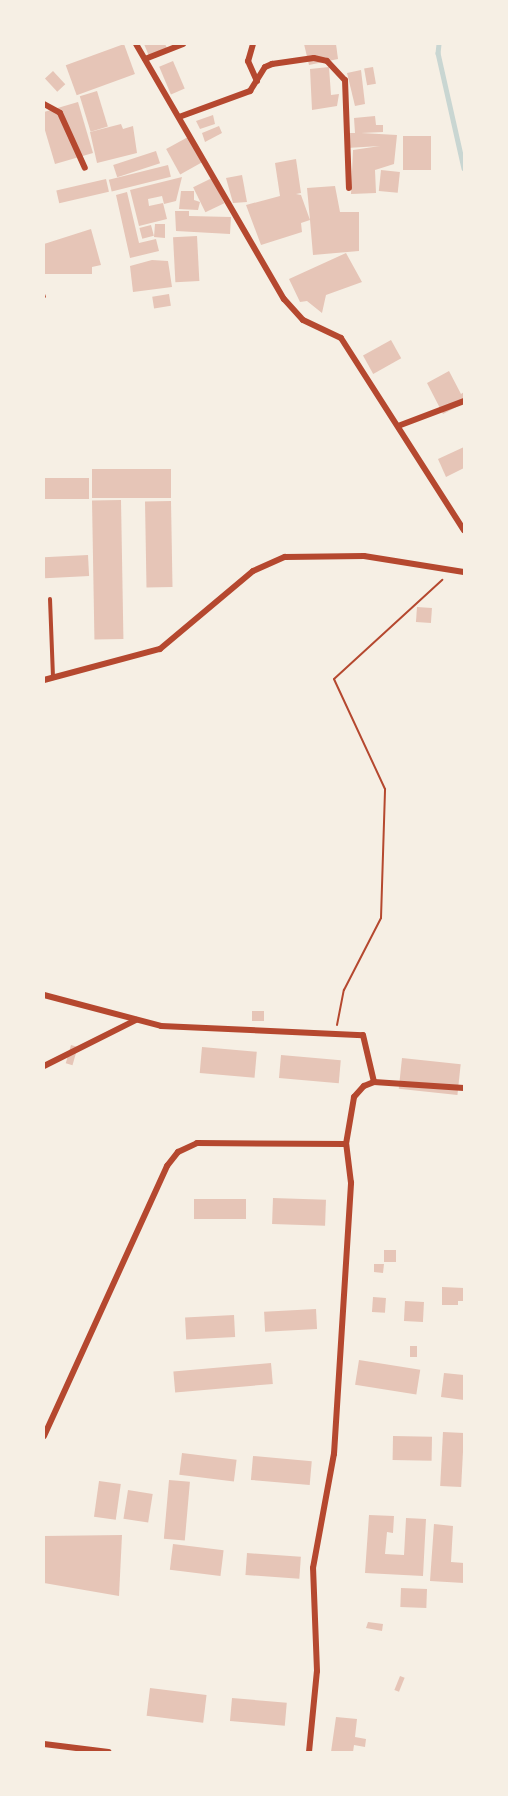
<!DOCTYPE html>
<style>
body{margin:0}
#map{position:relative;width:508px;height:1796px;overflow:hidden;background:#f6efe4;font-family:"Noto Sans",sans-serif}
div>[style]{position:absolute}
.stream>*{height:4.5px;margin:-2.25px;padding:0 2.25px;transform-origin:2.25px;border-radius:2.25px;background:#c9d6d2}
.building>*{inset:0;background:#e6c5b7;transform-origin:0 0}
.path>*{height:2px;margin:-1px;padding:0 1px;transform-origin:1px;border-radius:1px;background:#b5482f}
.service>*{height:4px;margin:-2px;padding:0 2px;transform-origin:2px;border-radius:2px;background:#b5482f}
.minor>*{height:6px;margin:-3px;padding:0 3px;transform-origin:3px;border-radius:3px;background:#b5482f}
span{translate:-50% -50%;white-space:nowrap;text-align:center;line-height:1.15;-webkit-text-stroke:4.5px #f6efe4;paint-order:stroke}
.frame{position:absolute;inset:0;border:45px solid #f6efe4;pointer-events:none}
</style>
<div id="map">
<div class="stream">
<i style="left:439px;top:44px;width:9px;rotate:96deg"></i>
<i style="left:438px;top:53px;width:118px;rotate:77.3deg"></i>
</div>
<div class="building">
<i style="left:124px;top:44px;width:32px;height:62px;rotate:70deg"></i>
<i style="clip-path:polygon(144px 44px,165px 44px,167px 48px,149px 56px)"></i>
<i style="clip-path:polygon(304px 44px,336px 44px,338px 59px,309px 65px)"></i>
<i style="left:173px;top:61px;width:30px;height:15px;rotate:67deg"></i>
<i style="clip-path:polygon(329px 67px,331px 95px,339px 94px,337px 106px,312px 110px,310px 69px)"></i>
<i style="left:373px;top:67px;width:17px;height:9px;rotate:80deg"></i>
<i style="clip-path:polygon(361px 70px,365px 104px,355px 106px,347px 73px)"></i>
<i style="left:53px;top:71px;width:18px;height:11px;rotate:47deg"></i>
<i style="left:97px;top:91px;width:37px;height:18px;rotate:73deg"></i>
<i style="clip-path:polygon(78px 102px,93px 153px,55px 164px,44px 127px,44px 112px)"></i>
<i style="clip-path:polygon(213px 115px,215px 124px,200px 129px,196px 121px)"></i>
<i style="clip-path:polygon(375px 116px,376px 125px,383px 125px,383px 132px,361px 133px,397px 135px,394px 164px,375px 170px,376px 193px,351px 194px,353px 150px,380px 146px,347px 148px,347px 133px,355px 133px,354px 118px)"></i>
<i style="clip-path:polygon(121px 124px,123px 129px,133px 126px,137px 153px,97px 163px,90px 132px)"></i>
<i style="clip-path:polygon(219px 126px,222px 133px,205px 142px,202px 133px)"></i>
<i style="left:403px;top:136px;width:28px;height:34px"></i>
<i style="left:188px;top:137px;width:29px;height:25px;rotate:61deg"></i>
<i style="left:156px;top:151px;width:13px;height:45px;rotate:72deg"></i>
<i style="clip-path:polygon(296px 159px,301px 193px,296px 194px,301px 195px,310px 220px,307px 188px,335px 186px,340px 212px,359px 212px,359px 251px,313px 255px,310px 220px,301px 223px,302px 232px,261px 245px,246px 205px,280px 196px,275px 163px)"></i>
<i style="left:168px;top:165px;width:12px;height:61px;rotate:76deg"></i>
<i style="left:381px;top:170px;width:19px;height:21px;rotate:6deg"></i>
<i style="clip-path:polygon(242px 175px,247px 202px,233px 203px,226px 178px)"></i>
<i style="clip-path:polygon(182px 177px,176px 201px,164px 204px,162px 196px,148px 199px,149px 206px,163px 203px,167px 219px,139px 226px,130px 190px)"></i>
<i style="left:212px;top:178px;width:28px;height:21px;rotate:64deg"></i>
<i style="left:106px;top:179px;width:13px;height:51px;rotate:77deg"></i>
<i style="clip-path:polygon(181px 191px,194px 191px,194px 200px,200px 202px,198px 210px,179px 209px)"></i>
<i style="clip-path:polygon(127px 192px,139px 243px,156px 239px,159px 251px,130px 258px,116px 195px)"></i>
<i style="clip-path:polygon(175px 211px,189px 211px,189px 216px,231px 217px,230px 234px,176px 231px)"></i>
<i style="clip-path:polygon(155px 224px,165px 224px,165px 238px,154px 237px)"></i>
<i style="left:151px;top:225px;width:11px;height:12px;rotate:75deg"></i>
<i style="clip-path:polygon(91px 229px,101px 265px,92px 267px,92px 274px,44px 274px,44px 244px)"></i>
<i style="left:197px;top:236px;width:45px;height:24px;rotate:87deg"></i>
<i style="clip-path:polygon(346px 253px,362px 282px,326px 295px,322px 313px,307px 301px,300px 302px,289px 279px)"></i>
<i style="clip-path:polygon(152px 260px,168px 261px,172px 287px,133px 292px,130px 266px)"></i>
<i style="left:169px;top:294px;width:12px;height:17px;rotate:81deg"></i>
<i style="left:391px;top:340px;width:21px;height:32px;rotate:61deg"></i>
<i style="clip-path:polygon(449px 371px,461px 394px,464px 392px,464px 403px,443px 414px,427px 383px)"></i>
<i style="clip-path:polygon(464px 447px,464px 468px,446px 477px,438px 459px)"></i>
<i style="left:92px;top:469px;width:79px;height:29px"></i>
<i style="left:44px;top:478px;width:45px;height:21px"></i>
<i style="left:121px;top:500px;width:139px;height:29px;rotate:89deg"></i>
<i style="left:171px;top:501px;width:86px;height:26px;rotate:89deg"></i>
<i style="left:88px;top:555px;width:21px;height:44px;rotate:87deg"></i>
<i style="left:417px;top:607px;width:15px;height:15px;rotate:4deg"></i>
<i style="left:264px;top:1011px;width:10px;height:12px;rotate:90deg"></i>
<i style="left:71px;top:1045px;width:7px;height:19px;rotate:16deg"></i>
<i style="left:202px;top:1047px;width:55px;height:26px;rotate:5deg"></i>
<i style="left:281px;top:1055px;width:60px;height:23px;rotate:5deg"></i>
<i style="left:402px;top:1058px;width:59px;height:31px;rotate:6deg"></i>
<i style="left:273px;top:1198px;width:53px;height:26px;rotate:2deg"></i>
<i style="left:194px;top:1199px;width:52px;height:20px"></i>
<i style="left:384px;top:1250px;width:12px;height:12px"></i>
<i style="clip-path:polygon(374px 1264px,384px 1264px,383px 1273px,374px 1272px)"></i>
<i style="clip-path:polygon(442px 1287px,464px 1288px,464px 1301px,458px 1301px,458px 1305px,442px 1305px)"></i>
<i style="left:373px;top:1297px;width:13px;height:15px;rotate:4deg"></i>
<i style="left:405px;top:1301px;width:19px;height:20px;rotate:3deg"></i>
<i style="left:316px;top:1309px;width:20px;height:52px;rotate:87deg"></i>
<i style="left:234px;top:1315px;width:22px;height:49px;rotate:87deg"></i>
<i style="left:410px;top:1346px;width:7px;height:11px"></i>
<i style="left:359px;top:1360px;width:62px;height:25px;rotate:9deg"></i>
<i style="left:271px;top:1363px;width:21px;height:98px;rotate:85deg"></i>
<i style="clip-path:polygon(444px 1373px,464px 1375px,464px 1400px,441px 1397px)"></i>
<i style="left:443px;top:1432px;width:21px;height:54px;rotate:3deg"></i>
<i style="left:393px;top:1436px;width:39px;height:24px;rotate:1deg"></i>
<i style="left:182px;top:1453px;width:55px;height:22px;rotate:7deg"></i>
<i style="left:253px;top:1456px;width:59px;height:24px;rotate:5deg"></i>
<i style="left:169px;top:1480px;width:21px;height:59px;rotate:5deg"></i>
<i style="left:99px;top:1481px;width:22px;height:36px;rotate:8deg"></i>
<i style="left:128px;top:1490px;width:25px;height:29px;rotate:9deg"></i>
<i style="clip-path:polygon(369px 1515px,394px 1516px,393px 1533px,387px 1532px,385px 1554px,404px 1555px,406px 1518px,426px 1519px,423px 1576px,365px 1573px)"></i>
<i style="clip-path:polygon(434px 1524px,453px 1526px,451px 1562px,464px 1563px,464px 1583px,430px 1581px)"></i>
<i style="clip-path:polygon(122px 1535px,119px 1596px,44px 1583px,44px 1536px)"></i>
<i style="left:173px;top:1544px;width:51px;height:26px;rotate:7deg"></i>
<i style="left:247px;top:1553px;width:54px;height:22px;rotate:4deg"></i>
<i style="left:401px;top:1588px;width:26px;height:19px;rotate:2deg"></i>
<i style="clip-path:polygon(368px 1622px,383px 1624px,382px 1631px,366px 1628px)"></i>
<i style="left:400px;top:1676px;width:5px;height:15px;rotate:22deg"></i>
<i style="left:150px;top:1688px;width:57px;height:28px;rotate:7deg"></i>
<i style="left:232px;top:1698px;width:55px;height:23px;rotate:5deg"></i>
<i style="clip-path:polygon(336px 1717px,357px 1719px,355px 1737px,366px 1739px,365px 1747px,354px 1745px,353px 1752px,331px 1752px)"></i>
</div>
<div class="path">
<i style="left:44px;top:294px;width:3px;rotate:72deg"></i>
<i style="left:337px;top:1025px;width:36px;rotate:-79deg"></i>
<i style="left:344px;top:990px;width:81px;rotate:-62.8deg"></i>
<i style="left:381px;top:918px;width:129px;rotate:-88.2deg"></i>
<i style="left:385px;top:789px;width:121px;rotate:-114.9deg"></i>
<i style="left:334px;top:679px;width:147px;rotate:-42.5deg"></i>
</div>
<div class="service">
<i style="left:50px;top:599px;width:79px;rotate:87.8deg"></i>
</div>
<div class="minor">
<i style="left:136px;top:44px;width:295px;rotate:59.9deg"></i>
<i style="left:284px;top:299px;width:28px;rotate:48deg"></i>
<i style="left:303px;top:320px;width:42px;rotate:25.3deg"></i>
<i style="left:341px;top:338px;width:228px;rotate:57.4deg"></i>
<i style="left:253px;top:44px;width:18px;rotate:106deg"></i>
<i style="left:248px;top:61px;width:22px;rotate:66deg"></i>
<i style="left:145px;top:59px;width:41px;rotate:-21.5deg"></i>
<i style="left:44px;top:104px;width:18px;rotate:29deg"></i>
<i style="left:60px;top:113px;width:60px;rotate:65.6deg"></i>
<i style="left:179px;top:117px;width:76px;rotate:-20.1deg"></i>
<i style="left:250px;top:91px;width:28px;rotate:-58deg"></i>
<i style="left:265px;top:67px;width:8px;rotate:-23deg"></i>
<i style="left:272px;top:64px;width:42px;rotate:-8.1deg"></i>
<i style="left:314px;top:58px;width:13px;rotate:13deg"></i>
<i style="left:327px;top:61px;width:26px;rotate:47deg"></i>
<i style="left:345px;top:80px;width:108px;rotate:87.9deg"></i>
<i style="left:398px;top:426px;width:71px;rotate:-20.7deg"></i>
<i style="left:44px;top:680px;width:120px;rotate:-15deg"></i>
<i style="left:160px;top:649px;width:121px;rotate:-40deg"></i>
<i style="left:253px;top:571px;width:35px;rotate:-24deg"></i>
<i style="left:285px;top:557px;width:79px;rotate:-0.7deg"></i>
<i style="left:364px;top:556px;width:101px;rotate:9.1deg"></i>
<i style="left:44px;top:995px;width:121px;rotate:14.8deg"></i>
<i style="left:161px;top:1026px;width:202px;rotate:2.6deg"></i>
<i style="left:363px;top:1035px;width:48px;rotate:76.8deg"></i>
<i style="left:44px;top:1066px;width:103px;rotate:-26.6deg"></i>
<i style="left:44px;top:1436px;width:297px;rotate:-65.5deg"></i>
<i style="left:167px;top:1166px;width:18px;rotate:-52deg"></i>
<i style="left:178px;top:1152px;width:21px;rotate:-25deg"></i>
<i style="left:197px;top:1143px;width:149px;rotate:0.4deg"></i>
<i style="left:44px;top:1744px;width:65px;rotate:7deg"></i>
<i style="left:309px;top:1752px;width:81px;rotate:-84.4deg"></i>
<i style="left:317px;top:1671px;width:103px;rotate:-92.2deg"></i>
<i style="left:313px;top:1568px;width:116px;rotate:-79.6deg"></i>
<i style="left:334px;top:1454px;width:272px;rotate:-86.4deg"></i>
<i style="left:351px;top:1183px;width:39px;rotate:-97deg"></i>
<i style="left:346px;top:1144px;width:48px;rotate:-80.3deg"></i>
<i style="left:354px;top:1097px;width:15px;rotate:-48deg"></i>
<i style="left:364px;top:1086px;width:11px;rotate:-22deg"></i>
<i style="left:374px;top:1082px;width:90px;rotate:3.8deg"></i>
</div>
<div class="frame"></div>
</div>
